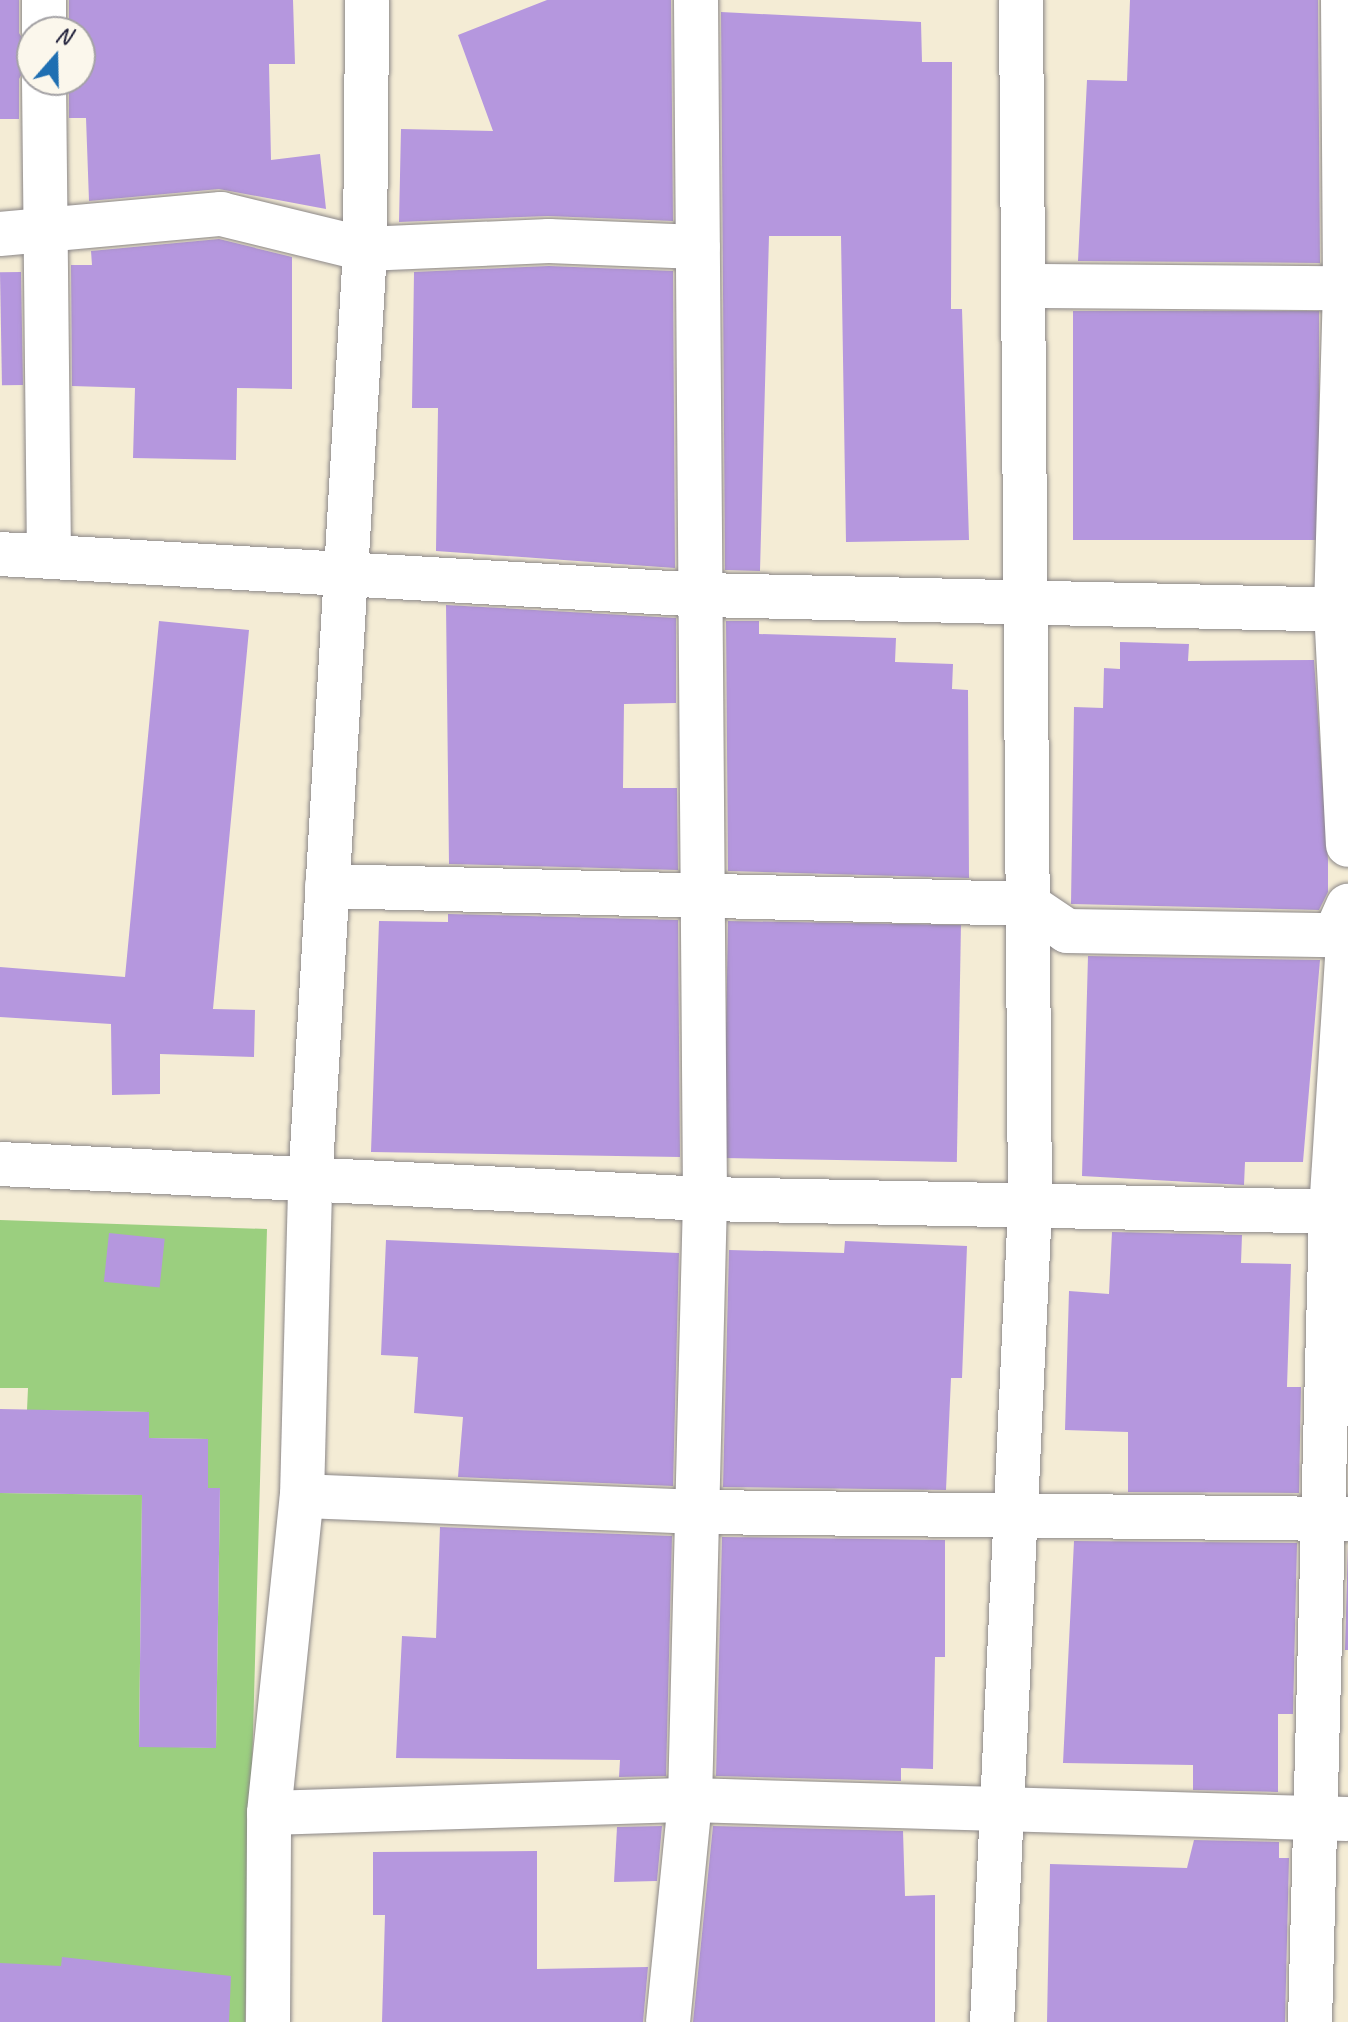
<!DOCTYPE html>
<style>
body{margin:0}
#map{position:relative;width:1348px;height:2022px;overflow:hidden;background:#f4ecd5;font-family:Caveat,sans-serif}
div>[style]{position:absolute}
.green>*{inset:0;background:#9bcf7f}
.building>*{inset:0;background:#b597de;transform-origin:0 0}
.roads{filter:drop-shadow(0 0 2px #8b8788) drop-shadow(0 0 2px #8b8788)}
.minor>*{height:44px;margin:-22px;padding:0 22px;transform-origin:22px;border-radius:22px;background:#fff}
span{translate:-50% -50%;white-space:nowrap;text-align:center;line-height:1.15;-webkit-text-stroke:7px #fbf7ec;paint-order:stroke}
.north{position:absolute;left:16px;top:16px;width:80px;height:80px;box-sizing:border-box;background:#fbf7ec;border:2px solid #a4a2a5;border-radius:50%;rotate:20deg;font-size:22px;font-weight:700;line-height:32px;text-align:center;color:#22223b}
.north::after{content:'';display:block;margin:auto;width:28px;height:36px;background:#1f6fb2;clip-path:polygon(50% 0,100% 100%,50% 72%,0 100%)}
</style>
<div id="map">
<div class="green">
<i style="clip-path:polygon(0 1220px,267px 1229px,245px 2022px,0 2022px,0 1493px,142px 1495px,139px 1746px,216px 1748px,220px 1489px,208px 1488px,208px 1439px,149px 1438px,149px 1412px,27px 1410px,28px 1388px,0 1388px)"></i>
</div>
<div class="building">
<i style="clip-path:polygon(0 0,19px 0,19px 33px,32px 54px,19px 79px,19px 119px,0 119px)"></i>
<i style="clip-path:polygon(69px 0,293px 0,295px 64px,269px 64px,271px 160px,320px 154px,326px 209px,219px 189px,89px 201px,86px 118px,69px 118px,69px 80px,80px 80px,80px 32px,69px 32px)"></i>
<i style="clip-path:polygon(547px 0,671px 0,673px 221px,548px 216px,399px 222px,401px 129px,493px 131px,458px 35px)"></i>
<i style="clip-path:polygon(1130px 0,1318px 0,1320px 263px,1078px 261px,1087px 80px,1127px 81px)"></i>
<i style="clip-path:polygon(721px 12px,921px 22px,922px 62px,952px 62px,951px 309px,962px 309px,969px 540px,846px 542px,841px 236px,769px 236px,760px 571px,725px 570px)"></i>
<i style="clip-path:polygon(219px 239px,292px 257px,292px 389px,237px 388px,236px 460px,133px 458px,135px 388px,72px 386px,71px 265px,92px 265px,91px 251px)"></i>
<i style="clip-path:polygon(549px 266px,673px 271px,675px 568px,436px 551px,438px 408px,412px 408px,414px 272px)"></i>
<i style="left:21px;top:272px;width:113px;height:21px;rotate:89deg"></i>
<i style="left:1073px;top:311px;width:246px;height:229px"></i>
<i style="clip-path:polygon(446px 605px,676px 618px,676px 703px,624px 704px,623px 788px,677px 788px,678px 870px,449px 864px)"></i>
<i style="clip-path:polygon(159px 621px,249px 630px,213px 1009px,255px 1010px,254px 1057px,160px 1054px,160px 1094px,112px 1095px,111px 1024px,0 1017px,0 967px,125px 977px)"></i>
<i style="clip-path:polygon(726px 621px,759px 621px,759px 634px,896px 638px,895px 662px,953px 664px,952px 689px,968px 690px,969px 878px,728px 871px)"></i>
<i style="clip-path:polygon(1120px 642px,1189px 644px,1188px 661px,1314px 660px,1328px 860px,1328px 892px,1319px 910px,1071px 904px,1074px 707px,1103px 708px,1104px 668px,1120px 669px)"></i>
<i style="clip-path:polygon(448px 914px,678px 920px,680px 1157px,371px 1152px,379px 921px,448px 922px)"></i>
<i style="left:728px;top:921px;width:233px;height:237px;rotate:1deg"></i>
<i style="clip-path:polygon(1088px 956px,1320px 960px,1303px 1162px,1245px 1162px,1244px 1185px,1082px 1176px)"></i>
<i style="clip-path:polygon(1112px 1232px,1242px 1235px,1241px 1263px,1291px 1264px,1287px 1387px,1301px 1387px,1299px 1493px,1128px 1492px,1128px 1432px,1065px 1430px,1069px 1291px,1109px 1294px)"></i>
<i style="left:109px;top:1233px;width:56px;height:49px;rotate:6deg"></i>
<i style="clip-path:polygon(386px 1240px,679px 1253px,673px 1486px,458px 1477px,463px 1417px,414px 1413px,418px 1357px,381px 1355px)"></i>
<i style="clip-path:polygon(845px 1241px,967px 1246px,962px 1378px,951px 1378px,946px 1490px,723px 1487px,729px 1250px,844px 1253px)"></i>
<i style="clip-path:polygon(0 1409px,149px 1412px,149px 1438px,208px 1439px,208px 1488px,220px 1488px,216px 1748px,139px 1747px,142px 1495px,0 1493px)"></i>
<i style="clip-path:polygon(440px 1527px,672px 1536px,666px 1776px,619px 1777px,620px 1760px,396px 1758px,402px 1636px,436px 1638px)"></i>
<i style="clip-path:polygon(722px 1537px,945px 1540px,945px 1657px,935px 1657px,933px 1769px,901px 1768px,901px 1781px,716px 1776px)"></i>
<i style="clip-path:polygon(1074px 1541px,1297px 1543px,1293px 1714px,1278px 1714px,1278px 1792px,1193px 1790px,1193px 1765px,1063px 1763px)"></i>
<i style="clip-path:polygon(1348px 1544px,1348px 1650px,1345px 1650px)"></i>
<i style="clip-path:polygon(662px 1826px,657px 1881px,614px 1882px,617px 1827px)"></i>
<i style="clip-path:polygon(713px 1826px,903px 1831px,905px 1896px,935px 1895px,935px 2022px,693px 2022px)"></i>
<i style="clip-path:polygon(1194px 1840px,1279px 1842px,1279px 1858px,1289px 1858px,1285px 2022px,1047px 2022px,1050px 1864px,1187px 1868px)"></i>
<i style="clip-path:polygon(537px 1851px,537px 1969px,648px 1967px,643px 2022px,382px 2022px,385px 1915px,373px 1915px,373px 1852px)"></i>
<i style="clip-path:polygon(62px 1957px,231px 1976px,229px 2022px,0 2022px,0 1963px,61px 1966px)"></i>
</div>
<div class="roads">
<div class="minor">
<i style="left:44px;top:0;width:32px;rotate:90deg"></i>
<i style="left:1343px;top:0;width:288px;rotate:89.6deg"></i>
<i style="left:1345px;top:288px;width:321px;rotate:91.6deg"></i>
<i style="left:1336px;top:609px;width:236px;rotate:87.1deg"></i>
<i style="left:44px;top:80px;width:474px;rotate:89.4deg"></i>
<i style="left:0;top:234px;width:222px;rotate:-5.2deg"></i>
<i style="left:221px;top:214px;width:148px;rotate:13.7deg"></i>
<i style="left:365px;top:249px;width:184px;rotate:-2.5deg"></i>
<i style="left:549px;top:241px;width:149px;rotate:2.3deg"></i>
<i style="left:1028px;top:286px;width:320px;rotate:0.4deg"></i>
<i style="left:0;top:554px;width:705px;rotate:3.33deg"></i>
<i style="left:704px;top:595px;width:644px;rotate:1.33deg"></i>
<i style="left:327px;top:886px;width:700px;rotate:1.47deg"></i>
<i style="left:1027px;top:904px;width:48px;rotate:34deg"></i>
<i style="left:1067px;top:931px;width:268px;rotate:0.9deg"></i>
<i style="left:1335px;top:935px;width:32px;rotate:-66deg"></i>
<i style="left:0;top:1164px;width:706px;rotate:2.84deg"></i>
<i style="left:705px;top:1199px;width:643px;rotate:1.16deg"></i>
<i style="left:302px;top:1496px;width:394px;rotate:2.3deg"></i>
<i style="left:696px;top:1512px;width:652px;rotate:0.62deg"></i>
<i style="left:269px;top:1813px;width:421px;rotate:-1.8deg"></i>
<i style="left:690px;top:1800px;width:657px;rotate:1.66deg"></i>
<i style="left:268px;top:2022px;width:209px;rotate:-89.7deg"></i>
<i style="left:269px;top:1813px;width:319px;rotate:-84.1deg"></i>
<i style="left:302px;top:1496px;width:312px;rotate:-88.5deg"></i>
<i style="left:310px;top:1184px;width:937px;rotate:-86.63deg"></i>
<i style="left:365px;top:249px;width:249px;rotate:-89.5deg"></i>
<i style="left:668px;top:2022px;width:223px;rotate:-84.3deg"></i>
<i style="left:690px;top:1800px;width:601px;rotate:-88.57deg"></i>
<i style="left:705px;top:1199px;width:1199px;rotate:-90.43deg"></i>
<i style="left:992px;top:2022px;width:817px;rotate:-87.33deg"></i>
<i style="left:1030px;top:1206px;width:1206px;rotate:-90.43deg"></i>
<i style="left:1310px;top:2022px;width:810px;rotate:-88.51deg"></i>
<i style="left:1331px;top:1212px;width:269px;rotate:-86.4deg"></i>
</div>
</div>
<div class="north">N</div>
</div>
